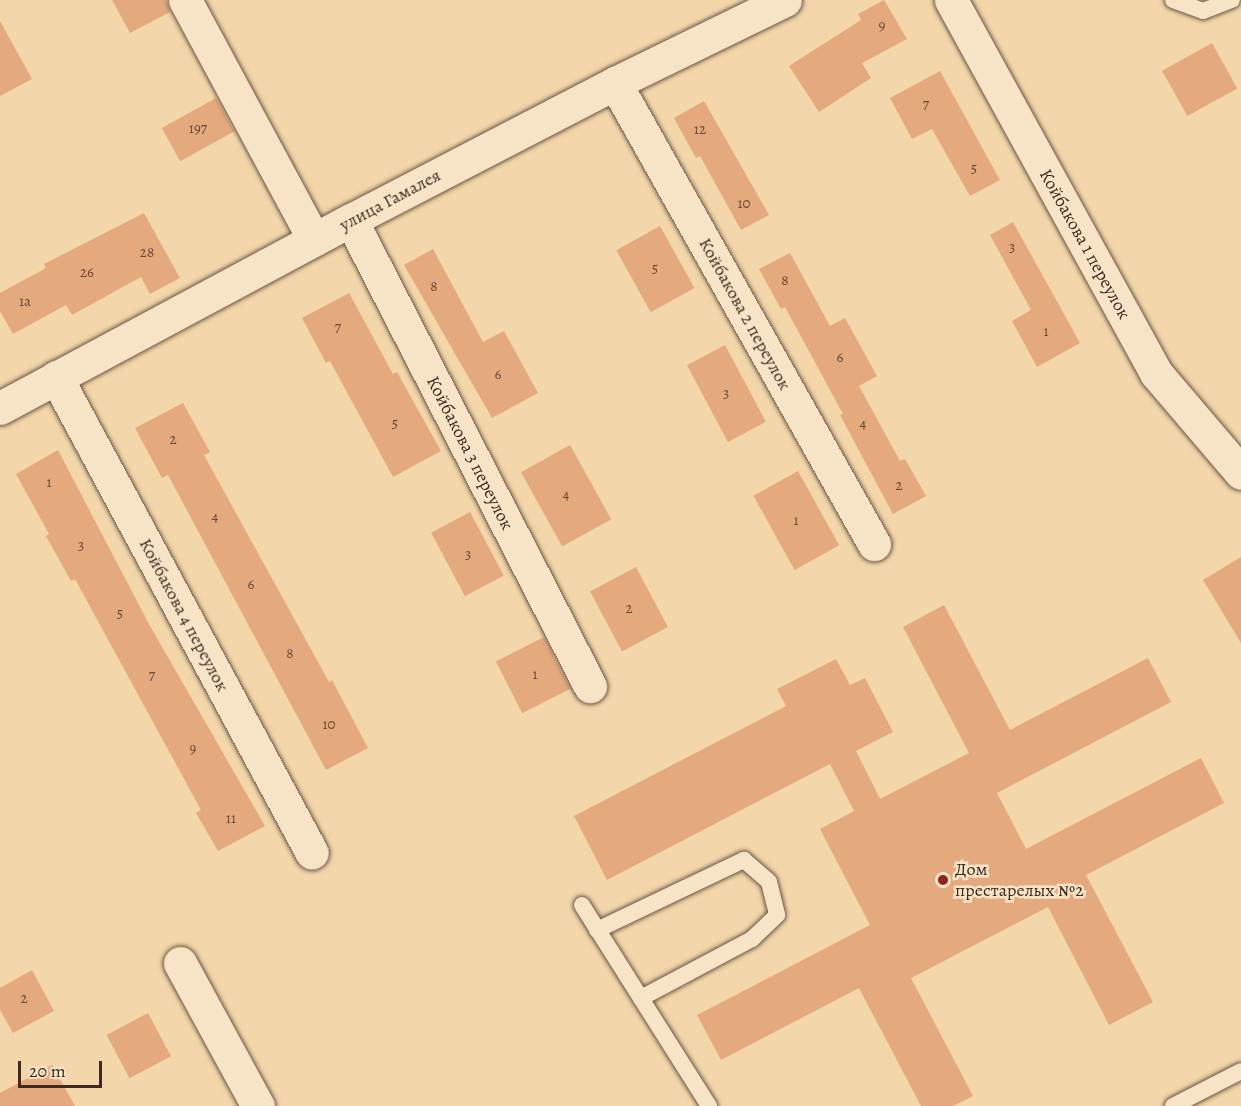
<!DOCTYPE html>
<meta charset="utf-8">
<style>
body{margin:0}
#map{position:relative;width:1241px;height:1106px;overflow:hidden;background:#f3d6a9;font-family:Alegreya,serif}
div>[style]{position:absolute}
.building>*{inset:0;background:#e4aa7e;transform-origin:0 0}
.roads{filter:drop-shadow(0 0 2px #6a5544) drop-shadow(0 0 2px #6a5544)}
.service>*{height:16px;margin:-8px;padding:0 8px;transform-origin:8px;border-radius:8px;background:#f7e4c7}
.minor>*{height:33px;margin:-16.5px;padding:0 16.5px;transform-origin:16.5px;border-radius:16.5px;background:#f7e4c7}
.dots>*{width:16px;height:16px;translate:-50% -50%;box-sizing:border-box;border:3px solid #f7e4c7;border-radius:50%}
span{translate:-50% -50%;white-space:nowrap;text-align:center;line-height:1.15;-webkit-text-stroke:5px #f7e4c7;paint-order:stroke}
.number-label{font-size:15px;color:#674a39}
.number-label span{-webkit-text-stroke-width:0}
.street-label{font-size:18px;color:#3d2a22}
.poi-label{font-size:18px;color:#3d2a22}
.left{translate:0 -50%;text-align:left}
.scale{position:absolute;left:18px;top:1061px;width:84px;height:27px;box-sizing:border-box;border:3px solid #3d2a22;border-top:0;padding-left:8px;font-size:18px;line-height:21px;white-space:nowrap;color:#3d2a22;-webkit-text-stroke:4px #f7e4c7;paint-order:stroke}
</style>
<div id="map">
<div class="building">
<i style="clip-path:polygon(112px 0,166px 0,170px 12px,130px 33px)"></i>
<i style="clip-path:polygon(884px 0,907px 39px,862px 63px,871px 78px,819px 112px,789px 66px,861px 20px,858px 14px)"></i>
<i style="clip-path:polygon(0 21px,32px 79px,0 96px)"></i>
<i style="left:1212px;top:43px;width:52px;height:57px;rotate:61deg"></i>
<i style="clip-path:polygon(940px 71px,1000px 180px,970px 196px,932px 129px,912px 139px,890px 98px)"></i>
<i style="left:216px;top:98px;width:38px;height:62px;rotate:61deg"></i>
<i style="clip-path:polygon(704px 101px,769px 215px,741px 230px,700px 156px,696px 158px,674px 118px)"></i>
<i style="clip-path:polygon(144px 213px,180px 278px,150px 294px,141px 277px,72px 315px,66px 305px,13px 334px,0 311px,0 293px,46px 268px,44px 264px)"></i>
<i style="clip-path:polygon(1013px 222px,1080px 343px,1037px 367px,1012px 321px,1031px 310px,990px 235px)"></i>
<i style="left:660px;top:226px;width:71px;height:50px;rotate:61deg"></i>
<i style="clip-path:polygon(433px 249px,483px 342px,504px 331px,538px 393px,492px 418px,404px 265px)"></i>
<i style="clip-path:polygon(790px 253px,830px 326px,845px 318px,877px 376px,859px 386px,900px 461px,905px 459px,926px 496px,893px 514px,840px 415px,843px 414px,785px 307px,781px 309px,759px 269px)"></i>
<i style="clip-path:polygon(349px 293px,393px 374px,397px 372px,441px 451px,393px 477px,330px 361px,326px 363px,302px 318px)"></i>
<i style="left:725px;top:345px;width:87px;height:43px;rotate:62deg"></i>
<i style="clip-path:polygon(183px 403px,210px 452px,204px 455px,329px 682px,332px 680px,368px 748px,326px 770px,168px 475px,162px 478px,135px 428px)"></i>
<i style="left:570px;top:445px;width:85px;height:56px;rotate:61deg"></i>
<i style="clip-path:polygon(58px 450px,150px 626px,265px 826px,218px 851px,196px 813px,201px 810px,75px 579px,71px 581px,46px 536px,49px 534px,16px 474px)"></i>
<i style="left:798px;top:471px;width:85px;height:51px;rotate:61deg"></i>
<i style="left:470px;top:512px;width:72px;height:44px;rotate:62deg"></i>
<i style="clip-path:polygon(1241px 557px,1241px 643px,1203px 580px)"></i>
<i style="left:636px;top:567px;width:68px;height:52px;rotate:62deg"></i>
<i style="clip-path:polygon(944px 605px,1010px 730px,1148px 658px,1171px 702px,997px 793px,1026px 849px,1201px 758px,1224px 803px,1086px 875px,1153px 1002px,1109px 1025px,1048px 907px,911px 978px,973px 1096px,953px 1106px,921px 1106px,859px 988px,721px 1060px,697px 1015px,870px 925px,820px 829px,854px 811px,830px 764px,607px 880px,574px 816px,786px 706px,777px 689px,836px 659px,850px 685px,865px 678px,893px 732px,856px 751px,880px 799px,969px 753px,903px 627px)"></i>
<i style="left:544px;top:637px;width:58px;height:54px;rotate:63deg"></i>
<i style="clip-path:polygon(32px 970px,54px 1011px,13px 1033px,0 1010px,0 988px)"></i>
<i style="left:148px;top:1013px;width:49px;height:47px;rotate:62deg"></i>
<i style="clip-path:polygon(52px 1065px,75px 1106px,0 1106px,0 1093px)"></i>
</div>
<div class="roads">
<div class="service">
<i style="left:1173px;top:0;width:32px;rotate:20deg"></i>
<i style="left:1203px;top:11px;width:31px;rotate:-21deg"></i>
<i style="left:582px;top:905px;width:238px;rotate:57.7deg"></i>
<i style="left:597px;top:930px;width:163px;rotate:-25.5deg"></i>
<i style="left:744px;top:860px;width:33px;rotate:41deg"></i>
<i style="left:769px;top:882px;width:34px;rotate:76deg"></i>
<i style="left:777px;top:915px;width:35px;rotate:136deg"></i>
<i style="left:752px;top:939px;width:126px;rotate:152deg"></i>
<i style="left:1173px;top:1106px;width:76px;rotate:-27.2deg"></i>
</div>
<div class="minor">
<i style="left:185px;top:0;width:272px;rotate:61.7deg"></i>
<i style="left:951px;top:0;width:426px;rotate:61.2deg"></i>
<i style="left:1156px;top:373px;width:131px;rotate:49.6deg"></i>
<i style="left:615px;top:83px;width:529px;rotate:60.67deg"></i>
<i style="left:351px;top:220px;width:524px;rotate:62.85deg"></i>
<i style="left:56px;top:377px;width:540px;rotate:61.73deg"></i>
<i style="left:0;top:408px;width:398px;rotate:-28.2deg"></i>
<i style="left:351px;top:220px;width:297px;rotate:-27.4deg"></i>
<i style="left:615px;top:83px;width:189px;rotate:-26deg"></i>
<i style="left:180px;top:963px;width:163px;rotate:61.4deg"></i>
</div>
</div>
<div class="dots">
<i style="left:943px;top:880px;background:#8f2418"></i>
</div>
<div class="number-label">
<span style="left:882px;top:26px">9</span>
<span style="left:926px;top:105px">7</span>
<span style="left:198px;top:129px">197</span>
<span style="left:700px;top:130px">12</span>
<span style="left:974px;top:169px">5</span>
<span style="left:744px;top:204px">10</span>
<span style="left:1012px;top:248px">3</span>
<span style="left:147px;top:253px">28</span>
<span style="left:655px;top:269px">5</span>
<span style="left:87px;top:273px">26</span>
<span style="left:785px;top:281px">8</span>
<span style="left:434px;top:287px">8</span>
<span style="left:25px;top:302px">1а</span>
<span style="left:338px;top:328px">7</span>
<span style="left:1046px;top:332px">1</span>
<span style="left:840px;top:358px">6</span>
<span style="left:498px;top:375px">6</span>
<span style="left:726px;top:394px">3</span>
<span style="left:395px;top:424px">5</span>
<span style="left:863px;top:424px">4</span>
<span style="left:173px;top:440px">2</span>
<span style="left:49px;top:483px">1</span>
<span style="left:899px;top:486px">2</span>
<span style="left:566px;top:495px">4</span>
<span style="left:215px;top:517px">4</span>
<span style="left:796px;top:521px">1</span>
<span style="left:81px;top:546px">3</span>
<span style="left:468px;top:555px">3</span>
<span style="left:251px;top:585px">6</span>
<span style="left:629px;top:609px">2</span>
<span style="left:120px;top:614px">5</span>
<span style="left:290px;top:654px">8</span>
<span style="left:535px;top:675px">1</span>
<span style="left:152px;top:676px">7</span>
<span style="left:329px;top:725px">10</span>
<span style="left:193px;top:749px">9</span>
<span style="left:231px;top:819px">11</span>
<span style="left:24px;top:999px">2</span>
</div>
<div class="street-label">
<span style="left:390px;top:200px;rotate:-28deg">улица Гамалея</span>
<span style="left:1085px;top:244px;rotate:61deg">Койбакова 1 переулок</span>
<span style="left:745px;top:314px;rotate:61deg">Койбакова 2 переулок</span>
<span style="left:470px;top:453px;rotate:63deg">Койбакова 3 переулок</span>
<span style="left:184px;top:615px;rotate:62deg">Койбакова 4 переулок</span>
</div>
<div class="poi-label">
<span class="left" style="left:955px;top:880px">Дом<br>престарелых №2</span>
</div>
<div class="scale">20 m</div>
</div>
